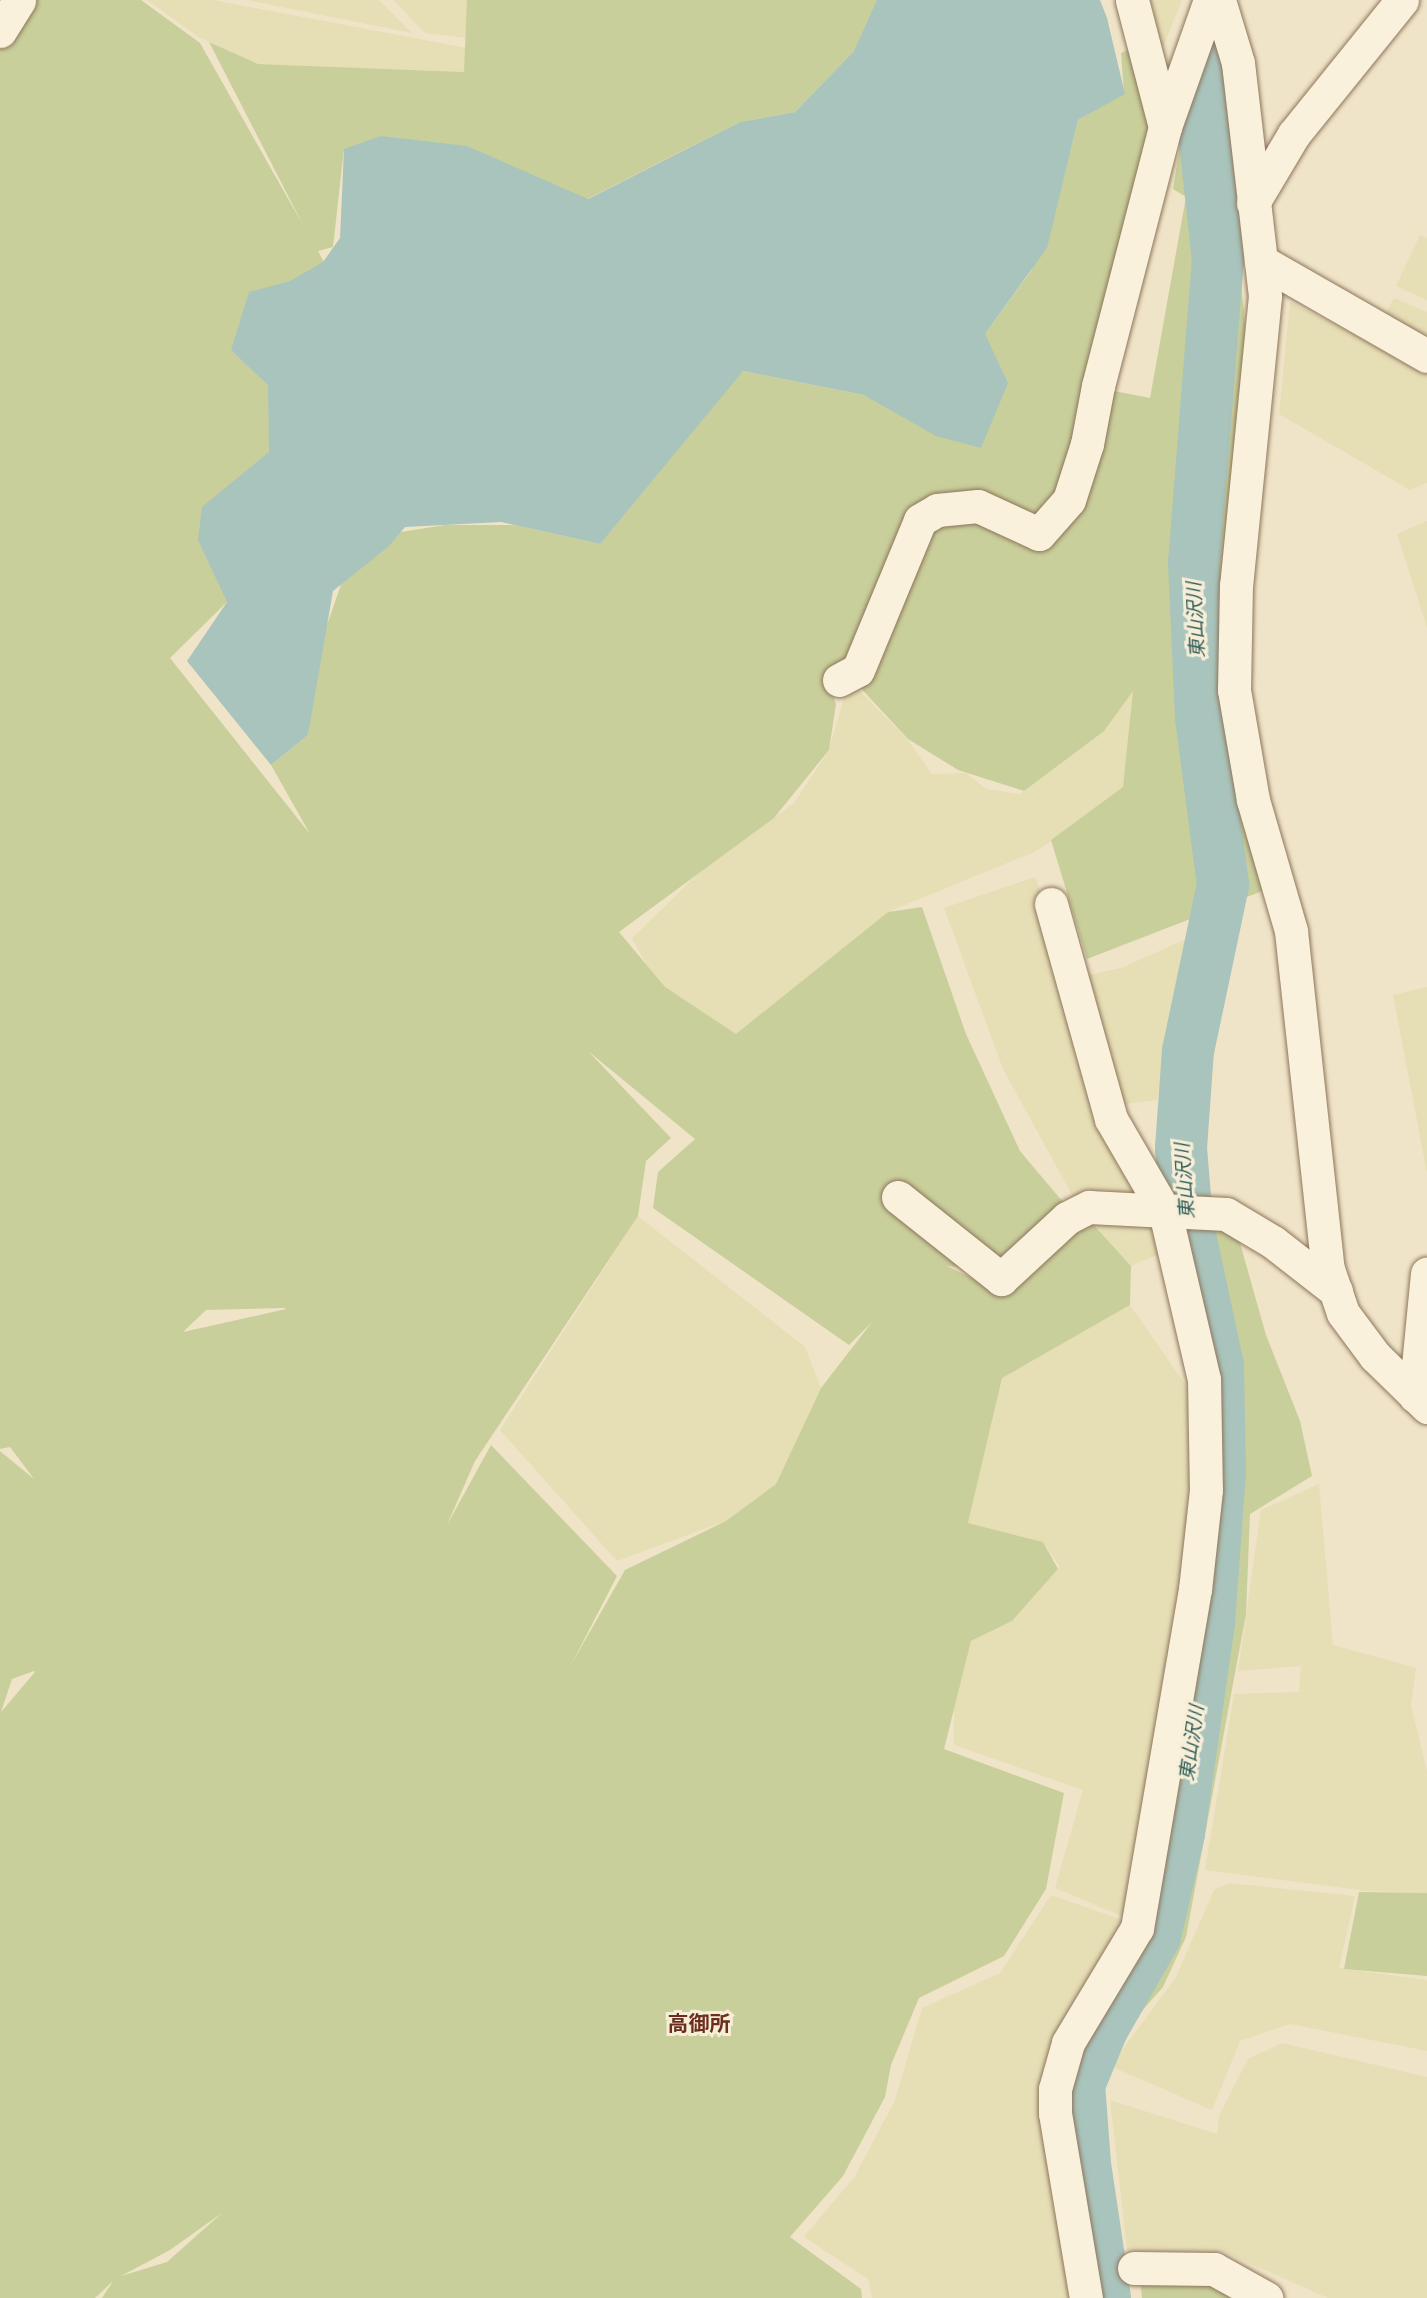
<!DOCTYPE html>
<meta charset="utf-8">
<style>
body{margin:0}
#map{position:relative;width:1427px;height:2298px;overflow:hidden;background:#f0e4c8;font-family:"Roboto Serif","Noto Sans JP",serif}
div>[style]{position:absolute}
.farmland>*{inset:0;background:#e6deb5}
.green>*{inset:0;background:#c9cf9b}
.water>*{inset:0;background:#a9c4bc}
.river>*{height:52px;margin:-26px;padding:0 26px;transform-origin:26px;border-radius:26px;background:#a9c4bc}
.roads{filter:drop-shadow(0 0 2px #8d765c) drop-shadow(0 0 2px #8d765c)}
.minor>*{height:33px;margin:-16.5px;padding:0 16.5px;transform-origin:16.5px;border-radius:16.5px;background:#faf1dc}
span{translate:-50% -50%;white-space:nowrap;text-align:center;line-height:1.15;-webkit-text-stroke:6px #f7eed8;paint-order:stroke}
.water-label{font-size:19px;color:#2f5d5a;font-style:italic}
.quarter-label{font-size:21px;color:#6b2e1e;font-weight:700}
</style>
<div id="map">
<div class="farmland">
<i style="clip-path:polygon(147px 0,213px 0,467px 48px,465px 72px,258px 64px,200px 38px)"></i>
<i style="clip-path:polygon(247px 0,379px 0,412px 33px)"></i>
<i style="clip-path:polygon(393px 0,469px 0,466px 38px,425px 33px)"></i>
<i style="clip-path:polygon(1132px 0,1182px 0,1161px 52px)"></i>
<i style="clip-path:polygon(1420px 235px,1427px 238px,1427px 300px,1396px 286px)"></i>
<i style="clip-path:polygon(1394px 298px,1427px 312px,1427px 345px,1382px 319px)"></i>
<i style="clip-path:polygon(1290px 302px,1427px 372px,1427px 483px,1410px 490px,1279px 414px)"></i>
<i style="clip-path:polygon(1427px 521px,1427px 628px,1397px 534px)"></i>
<i style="clip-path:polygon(849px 680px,907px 739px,932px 774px,966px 773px,986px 789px,1020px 794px,1133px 690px,1135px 788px,1034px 852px,888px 912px,736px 1035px,655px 981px,632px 938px,701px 871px,794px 803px,829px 750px)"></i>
<i style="clip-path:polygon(1035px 877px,1075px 978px,1121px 968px,1191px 937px,1157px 1100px,1125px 1104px,1161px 1253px,1131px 1266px,1081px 1211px,1003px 1069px,944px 908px)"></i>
<i style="clip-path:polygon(1427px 987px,1427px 1173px,1393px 995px)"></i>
<i style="clip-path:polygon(638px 1216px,805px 1347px,821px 1388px,776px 1484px,726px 1521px,617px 1561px,500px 1430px)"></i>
<i style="clip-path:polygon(1130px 1305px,1192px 1394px,1189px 1523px,1138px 1923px,1055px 1888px,1083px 1790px,954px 1745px,954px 1698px,971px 1641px,1012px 1621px,1060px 1567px,1043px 1542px,968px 1523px,1002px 1377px)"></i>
<i style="clip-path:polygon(1319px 1484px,1333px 1645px,1416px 1668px,1411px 1705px,1427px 1771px,1427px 1893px,1367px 1891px,1205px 1870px,1234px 1694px,1299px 1692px,1301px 1666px,1238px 1671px,1261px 1510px)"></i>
<i style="clip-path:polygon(1229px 1883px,1355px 1896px,1339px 1968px,1427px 1980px,1427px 2051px,1290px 2024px,1240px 2041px,1212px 2110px,1110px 2066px,1175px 1979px,1214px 1890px)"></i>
<i style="clip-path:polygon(1051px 1895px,1134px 1924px,1109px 1970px,1075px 2298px,872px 2298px,868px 2279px,804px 2237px,855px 2176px,895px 2100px,922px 2008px,1000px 1973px)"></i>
<i style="clip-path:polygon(1282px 2043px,1427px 2077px,1427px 2298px,1328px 2298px,1224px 2252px,1127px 2250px,1110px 2100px,1217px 2134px,1219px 2116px,1248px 2059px)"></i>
</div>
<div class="green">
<i style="clip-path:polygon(evenodd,25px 0,141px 0,200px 43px,303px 225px,209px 42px,258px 64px,464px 72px,467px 0,878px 0,858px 47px,795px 112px,740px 122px,587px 199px,531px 177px,344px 149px,333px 247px,318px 251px,324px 262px,227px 602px,170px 658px,310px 834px,271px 765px,308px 735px,322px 639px,357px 539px,445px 525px,515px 525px,600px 544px,655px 437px,743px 371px,864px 395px,985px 334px,1031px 271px,1062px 185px,1078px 120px,1124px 94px,1121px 53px,1149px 41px,1165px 129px,1098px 388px,1150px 398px,1186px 197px,1173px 189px,1181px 139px,1203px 42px,1214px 51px,1244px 311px,1252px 424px,1236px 585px,1278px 885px,1087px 959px,1051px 840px,1123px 787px,1133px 691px,1104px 731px,1024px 791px,958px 770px,908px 739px,855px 682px,937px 510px,875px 635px,830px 687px,836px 704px,829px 750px,774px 818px,619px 932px,665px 987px,736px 1034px,888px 912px,922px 907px,966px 1034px,1020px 1151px,1063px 1202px,1009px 1272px,947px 1266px,1008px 1296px,1081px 1211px,1131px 1266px,1130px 1305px,1002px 1378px,968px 1523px,1043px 1542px,1058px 1569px,1012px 1621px,971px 1641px,944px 1749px,1064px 1793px,1046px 1889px,1004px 1956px,919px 1998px,891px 2065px,885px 2097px,843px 2176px,790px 2237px,861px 2289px,862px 2298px,102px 2298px,113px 2281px,95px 2298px,0 2298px,0 1451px,34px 1479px,10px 1447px,0 1449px,0 31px,25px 0,588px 1051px,695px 1139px,658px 1172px,653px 1208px,849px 1345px,872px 1322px,821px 1388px,776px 1484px,726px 1521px,625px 1570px,571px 1665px,617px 1576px,491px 1445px,447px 1525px,475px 1461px,638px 1216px,646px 1161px,671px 1138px,588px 1051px,25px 0,285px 1308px,286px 1309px,183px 1332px,206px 1310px,285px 1308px,25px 0,34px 1671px,35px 1672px,1px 1712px,12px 1679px,34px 1671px,25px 0,222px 2213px,167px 2262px,121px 2276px,170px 2250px,222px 2213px)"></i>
<i style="clip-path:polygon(1233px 1218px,1266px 1335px,1300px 1421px,1312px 1476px,1250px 1514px,1246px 1614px,1186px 1937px,1163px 1987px,1127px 2028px,1103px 2067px,1101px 2116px,1110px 2191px,1131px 2298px,1093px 2298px,1063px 2087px,1125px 1966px,1213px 1443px,1175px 1224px)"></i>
<i style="clip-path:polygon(1359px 1892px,1427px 1893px,1427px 1976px,1344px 1969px)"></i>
<i style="clip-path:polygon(1139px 2268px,1266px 2298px,1142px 2298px)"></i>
</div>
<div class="water">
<i style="clip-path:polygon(877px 0,1100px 0,1107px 18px,1125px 94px,1078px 120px,1047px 248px,985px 334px,1008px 383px,981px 448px,936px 436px,864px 395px,743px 371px,600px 544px,501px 522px,405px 527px,389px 546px,333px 591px,308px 735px,271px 765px,187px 661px,227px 602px,198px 540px,202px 507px,269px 452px,268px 385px,231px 350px,249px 292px,290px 281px,323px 262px,340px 238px,344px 149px,381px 136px,467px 146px,588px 199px,740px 122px,795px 112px,854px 51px)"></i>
</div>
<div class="river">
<i style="left:1105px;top:2298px;width:135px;rotate:-98.5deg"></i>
<i style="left:1085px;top:2164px;width:79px;rotate:-94.3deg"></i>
<i style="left:1079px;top:2085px;width:61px;rotate:-67.7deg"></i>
<i style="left:1102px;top:2029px;width:107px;rotate:-60.3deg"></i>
<i style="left:1155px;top:1936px;width:106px;rotate:-76.9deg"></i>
<i style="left:1179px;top:1833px;width:213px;rotate:-81.9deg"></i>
<i style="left:1209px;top:1622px;width:150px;rotate:-85.8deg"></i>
<i style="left:1220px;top:1472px;width:106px;rotate:-91.1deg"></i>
<i style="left:1218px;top:1366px;width:148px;rotate:-102.1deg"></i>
<i style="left:1187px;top:1221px;width:73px;rotate:-94.7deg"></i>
<i style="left:1181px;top:1148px;width:97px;rotate:-85.9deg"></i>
<i style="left:1188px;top:1051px;width:170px;rotate:-78.1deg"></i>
<i style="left:1223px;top:885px;width:169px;rotate:-97.5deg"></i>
<i style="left:1201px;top:717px;width:154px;rotate:-92.6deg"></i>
<i style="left:1194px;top:563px;width:303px;rotate:-85.5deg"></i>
<i style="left:1218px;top:261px;width:176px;rotate:-96.2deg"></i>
<i style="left:1199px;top:86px;width:44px;rotate:-74.1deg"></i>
</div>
<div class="roads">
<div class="minor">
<i style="left:1219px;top:0;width:66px;rotate:73.2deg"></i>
<i style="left:1238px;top:63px;width:235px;rotate:83.4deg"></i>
<i style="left:1265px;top:296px;width:290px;rotate:95.7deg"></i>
<i style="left:1236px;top:585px;width:105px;rotate:91.1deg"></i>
<i style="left:1234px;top:690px;width:112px;rotate:80.2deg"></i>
<i style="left:1253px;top:800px;width:136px;rotate:73.8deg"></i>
<i style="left:1291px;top:931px;width:340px;rotate:83.8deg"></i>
<i style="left:1328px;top:1269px;width:46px;rotate:71.2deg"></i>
<i style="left:1343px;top:1313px;width:54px;rotate:53.3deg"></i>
<i style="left:1375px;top:1356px;width:73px;rotate:44.4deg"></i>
<i style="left:0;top:31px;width:36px;rotate:-58deg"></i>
<i style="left:1165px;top:127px;width:135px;rotate:-70.5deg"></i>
<i style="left:1253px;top:203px;width:80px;rotate:-59.3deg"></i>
<i style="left:1294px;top:134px;width:172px;rotate:-51.1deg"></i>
<i style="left:1261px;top:261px;width:191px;rotate:29.8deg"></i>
<i style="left:839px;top:680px;width:21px;rotate:-28deg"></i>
<i style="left:858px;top:670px;width:162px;rotate:-67.5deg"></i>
<i style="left:920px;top:520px;width:20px;rotate:-30deg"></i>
<i style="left:937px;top:510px;width:41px;rotate:-5.6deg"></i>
<i style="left:978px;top:506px;width:67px;rotate:24.7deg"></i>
<i style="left:1039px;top:534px;width:45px;rotate:-48.6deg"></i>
<i style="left:1069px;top:500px;width:59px;rotate:-72.2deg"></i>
<i style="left:1087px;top:444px;width:59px;rotate:-79.3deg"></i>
<i style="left:1098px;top:386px;width:268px;rotate:-75.5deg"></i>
<i style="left:1165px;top:127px;width:131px;rotate:-104.6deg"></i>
<i style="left:1051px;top:904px;width:223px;rotate:74.4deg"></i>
<i style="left:1111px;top:1119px;width:108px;rotate:59.9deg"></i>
<i style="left:1165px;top:1212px;width:171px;rotate:76.9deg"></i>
<i style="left:1204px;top:1379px;width:111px;rotate:89deg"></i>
<i style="left:1206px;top:1490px;width:100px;rotate:96.3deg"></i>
<i style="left:1195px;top:1589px;width:344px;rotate:99.7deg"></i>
<i style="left:1137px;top:1928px;width:134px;rotate:121deg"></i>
<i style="left:1068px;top:2043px;width:48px;rotate:105.8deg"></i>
<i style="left:1055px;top:2089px;width:24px;rotate:90deg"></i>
<i style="left:1055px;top:2113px;width:188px;rotate:80.5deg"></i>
<i style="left:898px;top:1197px;width:132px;rotate:38.5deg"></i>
<i style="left:1001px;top:1279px;width:90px;rotate:-42.7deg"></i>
<i style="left:1067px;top:1218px;width:25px;rotate:-27deg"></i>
<i style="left:1089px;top:1207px;width:137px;rotate:2.9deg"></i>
<i style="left:1226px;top:1214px;width:55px;rotate:30.8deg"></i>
<i style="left:1273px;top:1242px;width:80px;rotate:37.9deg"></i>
<i style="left:1415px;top:1396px;width:123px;rotate:-84.4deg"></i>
<i style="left:1134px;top:2268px;width:80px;rotate:0.7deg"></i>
<i style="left:1214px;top:2269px;width:60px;rotate:29.1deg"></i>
</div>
</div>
<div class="water-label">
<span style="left:1196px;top:620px;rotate:-93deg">東山沢川</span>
<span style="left:1185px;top:1181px;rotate:-94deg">東山沢川</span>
<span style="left:1192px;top:1743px;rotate:-82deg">東山沢川</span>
</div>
<div class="quarter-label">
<span style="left:699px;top:2024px">高御所</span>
</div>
</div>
